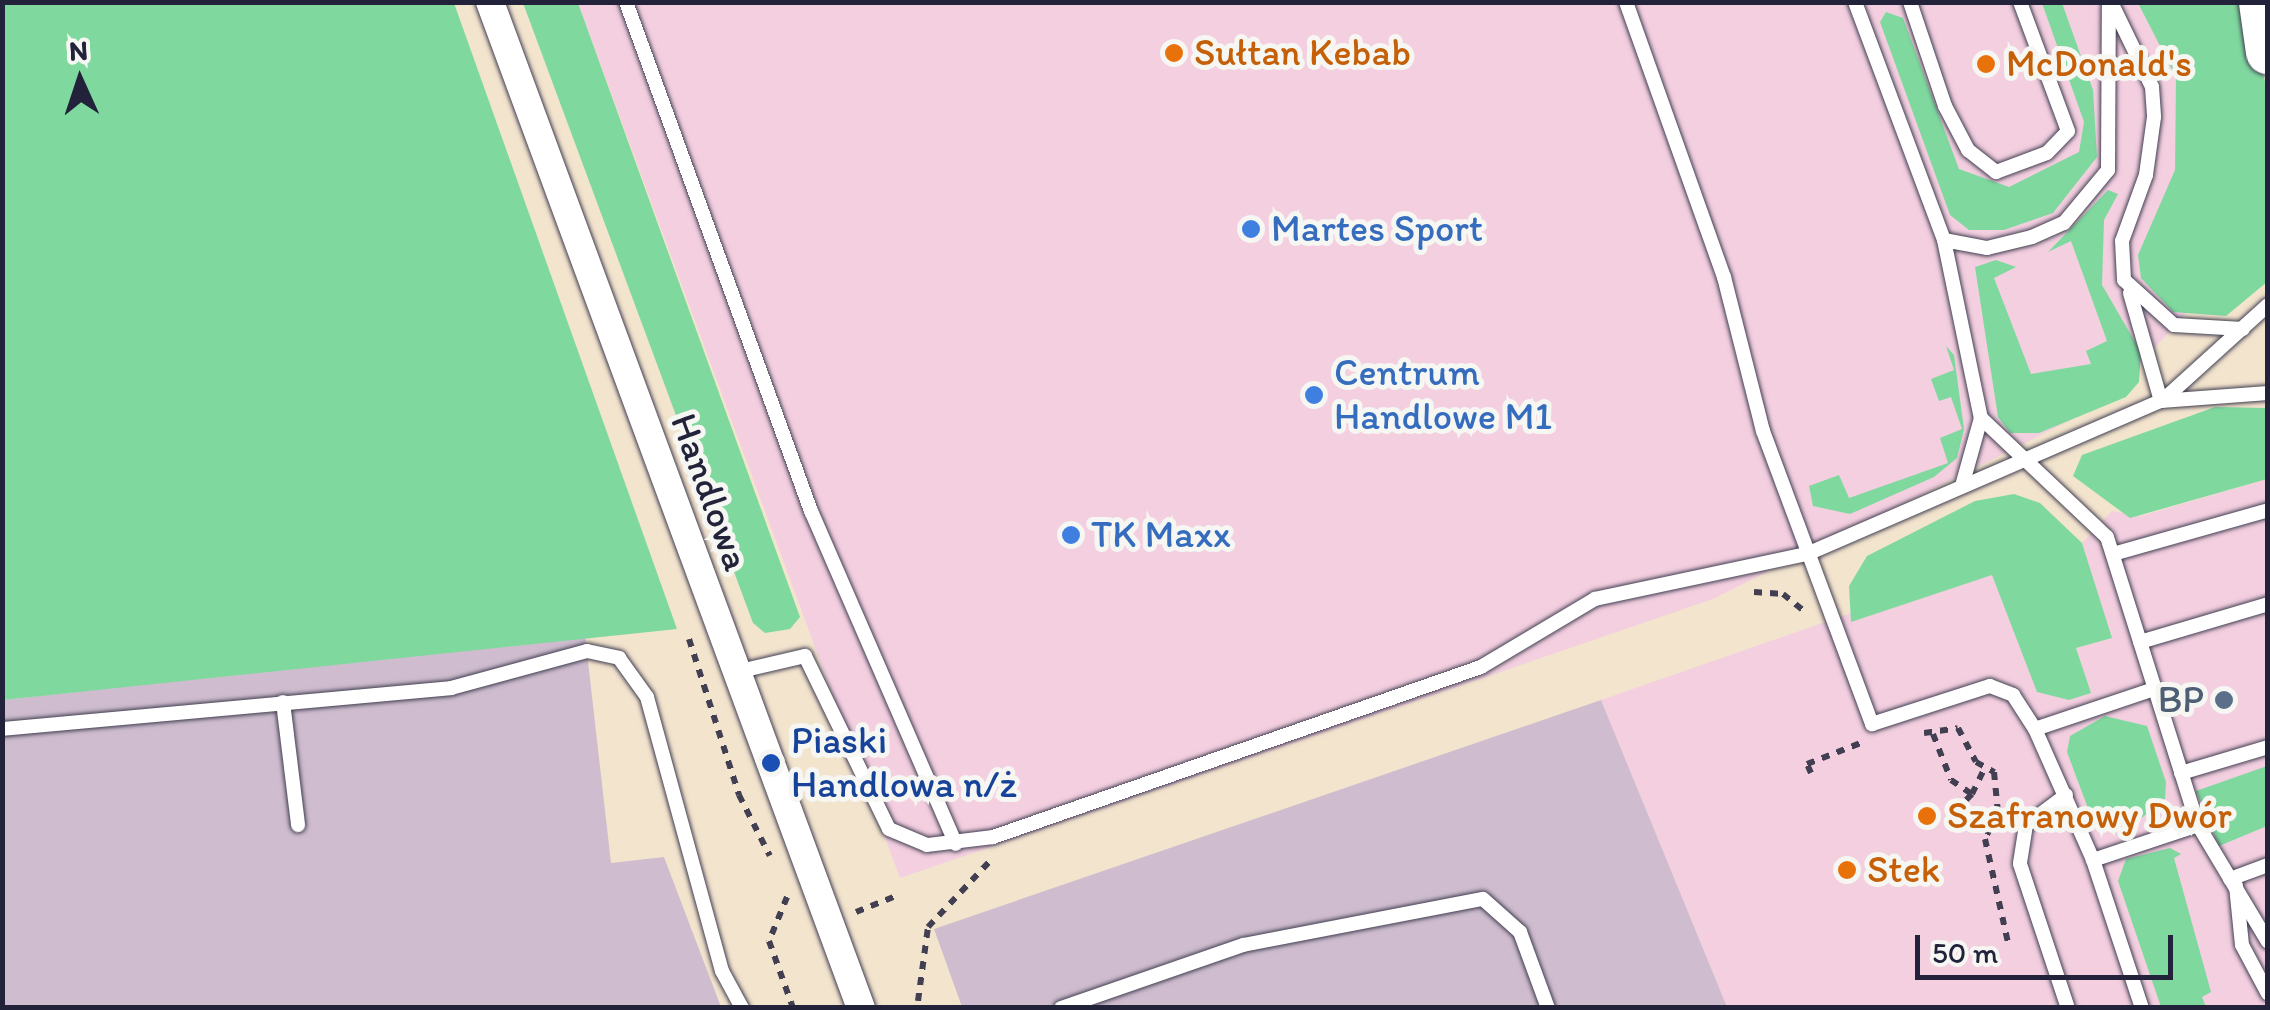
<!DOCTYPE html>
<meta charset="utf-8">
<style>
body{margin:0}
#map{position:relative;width:2270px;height:1010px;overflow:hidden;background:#f3e4ce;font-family:Itim,sans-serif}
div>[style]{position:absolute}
.built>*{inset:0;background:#f3cfe0}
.industrial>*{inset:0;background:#cfbdcf}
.green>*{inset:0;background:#7fd99f}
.path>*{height:6px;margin-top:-3px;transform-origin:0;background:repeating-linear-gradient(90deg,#413f51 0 8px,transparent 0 16px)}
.roads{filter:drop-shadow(0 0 2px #413f51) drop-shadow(0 0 2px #413f51)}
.lane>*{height:14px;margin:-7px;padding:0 7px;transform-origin:7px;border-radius:7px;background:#fff}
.street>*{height:28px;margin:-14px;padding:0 14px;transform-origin:14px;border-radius:14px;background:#fff}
.primary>*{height:45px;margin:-22.5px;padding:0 22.5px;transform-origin:22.5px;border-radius:22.5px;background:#fff}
.dots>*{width:28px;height:28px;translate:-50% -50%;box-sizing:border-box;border:5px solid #f6f6f2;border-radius:50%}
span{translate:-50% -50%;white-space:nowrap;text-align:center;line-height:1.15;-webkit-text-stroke:10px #f6f6f2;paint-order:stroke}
.food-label{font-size:38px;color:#c56008}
.left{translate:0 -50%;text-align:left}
.shop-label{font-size:38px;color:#366cbe}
.street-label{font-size:38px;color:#22223b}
.service-label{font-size:38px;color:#4e5e75}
.right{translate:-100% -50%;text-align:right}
.transit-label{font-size:38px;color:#164399}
.frame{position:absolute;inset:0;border:5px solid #22223b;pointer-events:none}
.north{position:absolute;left:30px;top:30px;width:100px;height:100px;-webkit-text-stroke:8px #f6f6f2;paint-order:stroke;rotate:357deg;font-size:28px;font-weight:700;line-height:40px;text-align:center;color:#22223b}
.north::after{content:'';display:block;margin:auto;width:35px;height:45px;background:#22223b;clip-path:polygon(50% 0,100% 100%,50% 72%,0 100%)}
.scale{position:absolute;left:1915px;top:935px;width:258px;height:45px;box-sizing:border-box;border:5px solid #22223b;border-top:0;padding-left:12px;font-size:30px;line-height:35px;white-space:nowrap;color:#22223b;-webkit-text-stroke:8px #f6f6f2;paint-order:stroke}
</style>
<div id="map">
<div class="built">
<i style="clip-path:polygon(578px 3px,2176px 3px,2261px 232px,2103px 404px,1713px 599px,900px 878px)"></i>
<i style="clip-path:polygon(2267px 479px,2267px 1007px,1727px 1007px,1601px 700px,2033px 550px,2090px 692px,2076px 648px,2111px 638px,2082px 543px,2112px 511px,2141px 516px)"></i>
</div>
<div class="industrial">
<i style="clip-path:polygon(585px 635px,611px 863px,664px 857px,721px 1007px,3px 1007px,2px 700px)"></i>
<i style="clip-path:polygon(1601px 700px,1727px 1007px,962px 1007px,934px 929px)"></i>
</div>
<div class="green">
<i style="clip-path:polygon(2px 3px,454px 3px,677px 629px,3px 700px)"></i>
<i style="clip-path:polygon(523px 3px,578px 3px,800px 617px,790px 629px,765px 633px,753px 623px)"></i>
<i style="clip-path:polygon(2042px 3px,2062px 3px,2093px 90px,2097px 157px,2053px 213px,2004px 230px,1969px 230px,1950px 215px,1880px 22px,1886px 12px,1903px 18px,1959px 169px,2009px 187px,2079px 152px,2084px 122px)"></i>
<i style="clip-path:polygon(2138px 3px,2246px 3px,2267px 90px,2267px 282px,2226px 316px,2173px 312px,2141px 278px,2138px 255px,2175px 170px,2176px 77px)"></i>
<i style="clip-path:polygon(2108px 190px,2118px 194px,2104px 220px,2102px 285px,2141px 352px,2139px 382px,2126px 397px,2039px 433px,2010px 433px,1998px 417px,1975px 267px,1996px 260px,2016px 267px,1994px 278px,2031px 374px,2091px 364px,2086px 351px,2107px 341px,2071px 241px,2048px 252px)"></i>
<i style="clip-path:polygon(1946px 346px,1954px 355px,1964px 429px,1957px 458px,1934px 477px,1850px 514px,1813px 506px,1809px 486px,1839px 475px,1849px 498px,1948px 463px,1940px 438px,1962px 429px,1951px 397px,1939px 401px,1931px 379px,1954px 370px)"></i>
<i style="clip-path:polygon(2215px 407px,2267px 408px,2267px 479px,2130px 518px,2073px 476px,2082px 455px)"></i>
<i style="clip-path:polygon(2014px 494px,2040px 503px,2082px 543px,2112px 638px,2076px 648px,2091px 693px,2069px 700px,2037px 692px,1992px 575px,1851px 622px,1849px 586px,1867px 556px,1975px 501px)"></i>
<i style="clip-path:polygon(2105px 716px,2147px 726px,2166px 782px,2165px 799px,2139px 820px,2092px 819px,2067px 752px,2070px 736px)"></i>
<i style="clip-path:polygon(2267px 766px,2267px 826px,2219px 846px,2196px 791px)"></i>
<i style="clip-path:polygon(2170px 848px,2181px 854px,2174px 858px,2211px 992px,2202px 997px,2206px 1007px,2161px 1007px,2118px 881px,2126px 859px)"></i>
</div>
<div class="path">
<i style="left:1754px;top:592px;width:29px;rotate:4deg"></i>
<i style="left:1783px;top:594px;width:28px;rotate:39deg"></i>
<i style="left:689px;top:639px;width:164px;rotate:72.2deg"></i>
<i style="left:739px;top:795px;width:68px;rotate:63.1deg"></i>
<i style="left:1924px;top:733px;width:34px;rotate:-8deg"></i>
<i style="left:1958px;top:728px;width:38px;rotate:62deg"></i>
<i style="left:1976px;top:762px;width:21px;rotate:29deg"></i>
<i style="left:1994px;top:772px;width:41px;rotate:84.4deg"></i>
<i style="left:1998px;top:813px;width:29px;rotate:117deg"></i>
<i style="left:1985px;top:839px;width:107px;rotate:77.5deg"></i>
<i style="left:1933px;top:734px;width:49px;rotate:68.6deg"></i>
<i style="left:1951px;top:780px;width:25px;rotate:34deg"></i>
<i style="left:1972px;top:794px;width:11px;rotate:135deg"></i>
<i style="left:1811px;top:773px;width:10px;rotate:-114deg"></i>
<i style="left:1807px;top:764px;width:60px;rotate:-21.4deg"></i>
<i style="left:1972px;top:794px;width:30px;rotate:-64deg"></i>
<i style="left:787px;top:897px;width:48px;rotate:112.2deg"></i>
<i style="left:769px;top:941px;width:71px;rotate:70.3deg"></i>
<i style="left:856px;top:912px;width:43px;rotate:-21.8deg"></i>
<i style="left:918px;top:1001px;width:75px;rotate:-82.3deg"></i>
<i style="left:928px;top:927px;width:89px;rotate:-46.8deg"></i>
</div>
<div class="roads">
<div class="lane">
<i style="left:626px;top:2px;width:542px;rotate:70.03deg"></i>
<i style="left:811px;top:511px;width:363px;rotate:66.5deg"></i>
<i style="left:1626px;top:2px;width:292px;rotate:70.4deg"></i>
<i style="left:1724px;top:277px;width:159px;rotate:75.8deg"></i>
<i style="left:1763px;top:431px;width:313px;rotate:69.6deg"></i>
<i style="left:1872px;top:724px;width:124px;rotate:-17.9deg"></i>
<i style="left:1990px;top:686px;width:25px;rotate:21deg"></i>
<i style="left:2013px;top:695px;width:40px;rotate:57.1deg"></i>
<i style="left:2035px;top:729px;width:126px;rotate:-18.6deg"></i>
<i style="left:1855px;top:2px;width:254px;rotate:69.5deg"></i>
<i style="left:1944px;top:240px;width:182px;rotate:78.3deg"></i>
<i style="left:1981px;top:418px;width:173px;rotate:43.4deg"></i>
<i style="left:2107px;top:537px;width:302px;rotate:72.5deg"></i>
<i style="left:2198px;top:825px;width:111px;rotate:161.6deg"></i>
<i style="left:1910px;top:2px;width:110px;rotate:71.4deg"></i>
<i style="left:1945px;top:106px;width:50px;rotate:62.4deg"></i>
<i style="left:1968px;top:150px;width:36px;rotate:38deg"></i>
<i style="left:1996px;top:172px;width:54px;rotate:-20.4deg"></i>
<i style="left:2047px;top:153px;width:30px;rotate:-46deg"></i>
<i style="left:2068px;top:131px;width:138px;rotate:-110.4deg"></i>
<i style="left:2111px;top:2px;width:94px;rotate:64.2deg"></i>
<i style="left:2152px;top:87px;width:30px;rotate:86deg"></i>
<i style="left:2154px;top:117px;width:59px;rotate:97.9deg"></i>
<i style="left:2146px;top:175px;width:70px;rotate:110deg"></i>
<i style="left:2122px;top:241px;width:39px;rotate:87deg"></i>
<i style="left:2124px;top:280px;width:67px;rotate:42deg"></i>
<i style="left:2174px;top:325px;width:69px;rotate:3.3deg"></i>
<i style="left:1944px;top:240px;width:44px;rotate:10.5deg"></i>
<i style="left:1987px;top:248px;width:46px;rotate:-13.7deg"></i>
<i style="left:2032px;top:237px;width:35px;rotate:-24deg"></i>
<i style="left:2064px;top:223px;width:69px;rotate:-50.3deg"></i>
<i style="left:2108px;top:170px;width:165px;rotate:-89.7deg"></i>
<i style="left:2130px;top:293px;width:112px;rotate:74deg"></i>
<i style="left:2162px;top:401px;width:143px;rotate:-42.2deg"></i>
<i style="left:1962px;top:486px;width:71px;rotate:-74.4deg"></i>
<i style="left:2113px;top:554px;width:161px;rotate:-15.8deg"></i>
<i style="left:2140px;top:642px;width:134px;rotate:-16.5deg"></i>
<i style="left:736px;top:672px;width:71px;rotate:-13.1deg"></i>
<i style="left:805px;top:656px;width:192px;rotate:64.1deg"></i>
<i style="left:889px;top:829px;width:41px;rotate:22.8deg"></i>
<i style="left:927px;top:845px;width:66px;rotate:-6.9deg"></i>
<i style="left:993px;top:837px;width:517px;rotate:-19.21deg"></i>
<i style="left:1481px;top:667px;width:133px;rotate:-30.8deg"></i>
<i style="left:1595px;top:599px;width:217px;rotate:-12deg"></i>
<i style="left:1807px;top:554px;width:386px;rotate:-23.4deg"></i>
<i style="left:2161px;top:401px;width:107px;rotate:-4.3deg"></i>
<i style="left:283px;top:702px;width:124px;rotate:83deg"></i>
<i style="left:2px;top:729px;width:451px;rotate:-5.2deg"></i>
<i style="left:451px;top:688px;width:141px;rotate:-15.2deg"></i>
<i style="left:587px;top:651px;width:33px;rotate:12deg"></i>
<i style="left:619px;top:658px;width:48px;rotate:54.3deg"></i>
<i style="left:647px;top:697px;width:284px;rotate:74.7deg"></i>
<i style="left:722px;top:971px;width:42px;rotate:61.6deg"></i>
<i style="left:2035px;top:729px;width:143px;rotate:66.1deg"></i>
<i style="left:2093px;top:860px;width:156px;rotate:71.7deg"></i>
<i style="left:2181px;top:773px;width:91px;rotate:-16.6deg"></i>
<i style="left:2066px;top:795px;width:50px;rotate:143.1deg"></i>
<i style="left:2026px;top:825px;width:39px;rotate:99deg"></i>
<i style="left:2020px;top:864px;width:152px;rotate:71.6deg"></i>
<i style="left:2198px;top:825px;width:136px;rotate:59.1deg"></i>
<i style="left:2230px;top:879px;width:40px;rotate:-20.2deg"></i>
<i style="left:2236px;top:886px;width:59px;rotate:84.2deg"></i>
<i style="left:2242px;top:945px;width:55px;rotate:62deg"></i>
<i style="left:1061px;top:1008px;width:193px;rotate:-19.1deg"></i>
<i style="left:1243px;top:945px;width:244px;rotate:-10.9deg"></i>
<i style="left:1483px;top:899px;width:50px;rotate:41.7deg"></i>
<i style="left:1520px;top:932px;width:81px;rotate:69.8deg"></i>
</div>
<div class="street">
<i style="left:490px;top:2px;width:1072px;rotate:69.76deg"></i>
</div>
<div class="primary">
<i style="left:2261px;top:2px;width:50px;rotate:82deg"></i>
</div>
</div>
<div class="dots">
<i style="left:1174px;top:53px;background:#e8710a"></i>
<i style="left:1986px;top:64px;background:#e8710a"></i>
<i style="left:1251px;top:229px;background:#3f7fe0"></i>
<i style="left:1314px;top:395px;background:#3f7fe0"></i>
<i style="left:1071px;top:535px;background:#3f7fe0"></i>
<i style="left:2224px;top:700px;background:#5c6f8a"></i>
<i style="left:771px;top:763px;background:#1a4fb4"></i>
<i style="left:1927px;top:816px;background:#e8710a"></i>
<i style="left:1847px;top:870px;background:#e8710a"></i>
</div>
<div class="food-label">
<span class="left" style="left:1194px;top:53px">Sułtan Kebab</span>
<span class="left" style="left:2006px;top:64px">McDonald's</span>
<span class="left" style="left:1947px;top:816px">Szafranowy Dwór</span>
<span class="left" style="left:1867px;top:870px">Stek</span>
</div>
<div class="shop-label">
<span class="left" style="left:1271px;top:229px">Martes Sport</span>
<span class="left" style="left:1334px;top:395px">Centrum<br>Handlowe M1</span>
<span class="left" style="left:1091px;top:535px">TK Maxx</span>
</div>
<div class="street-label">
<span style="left:710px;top:492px;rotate:70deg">Handlowa</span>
</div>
<div class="service-label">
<span class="right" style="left:2204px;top:700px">BP</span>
</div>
<div class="transit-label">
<span class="left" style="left:791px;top:763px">Piaski<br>Handlowa n/ż</span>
</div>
<div class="frame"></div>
<div class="north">N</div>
<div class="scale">50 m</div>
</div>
